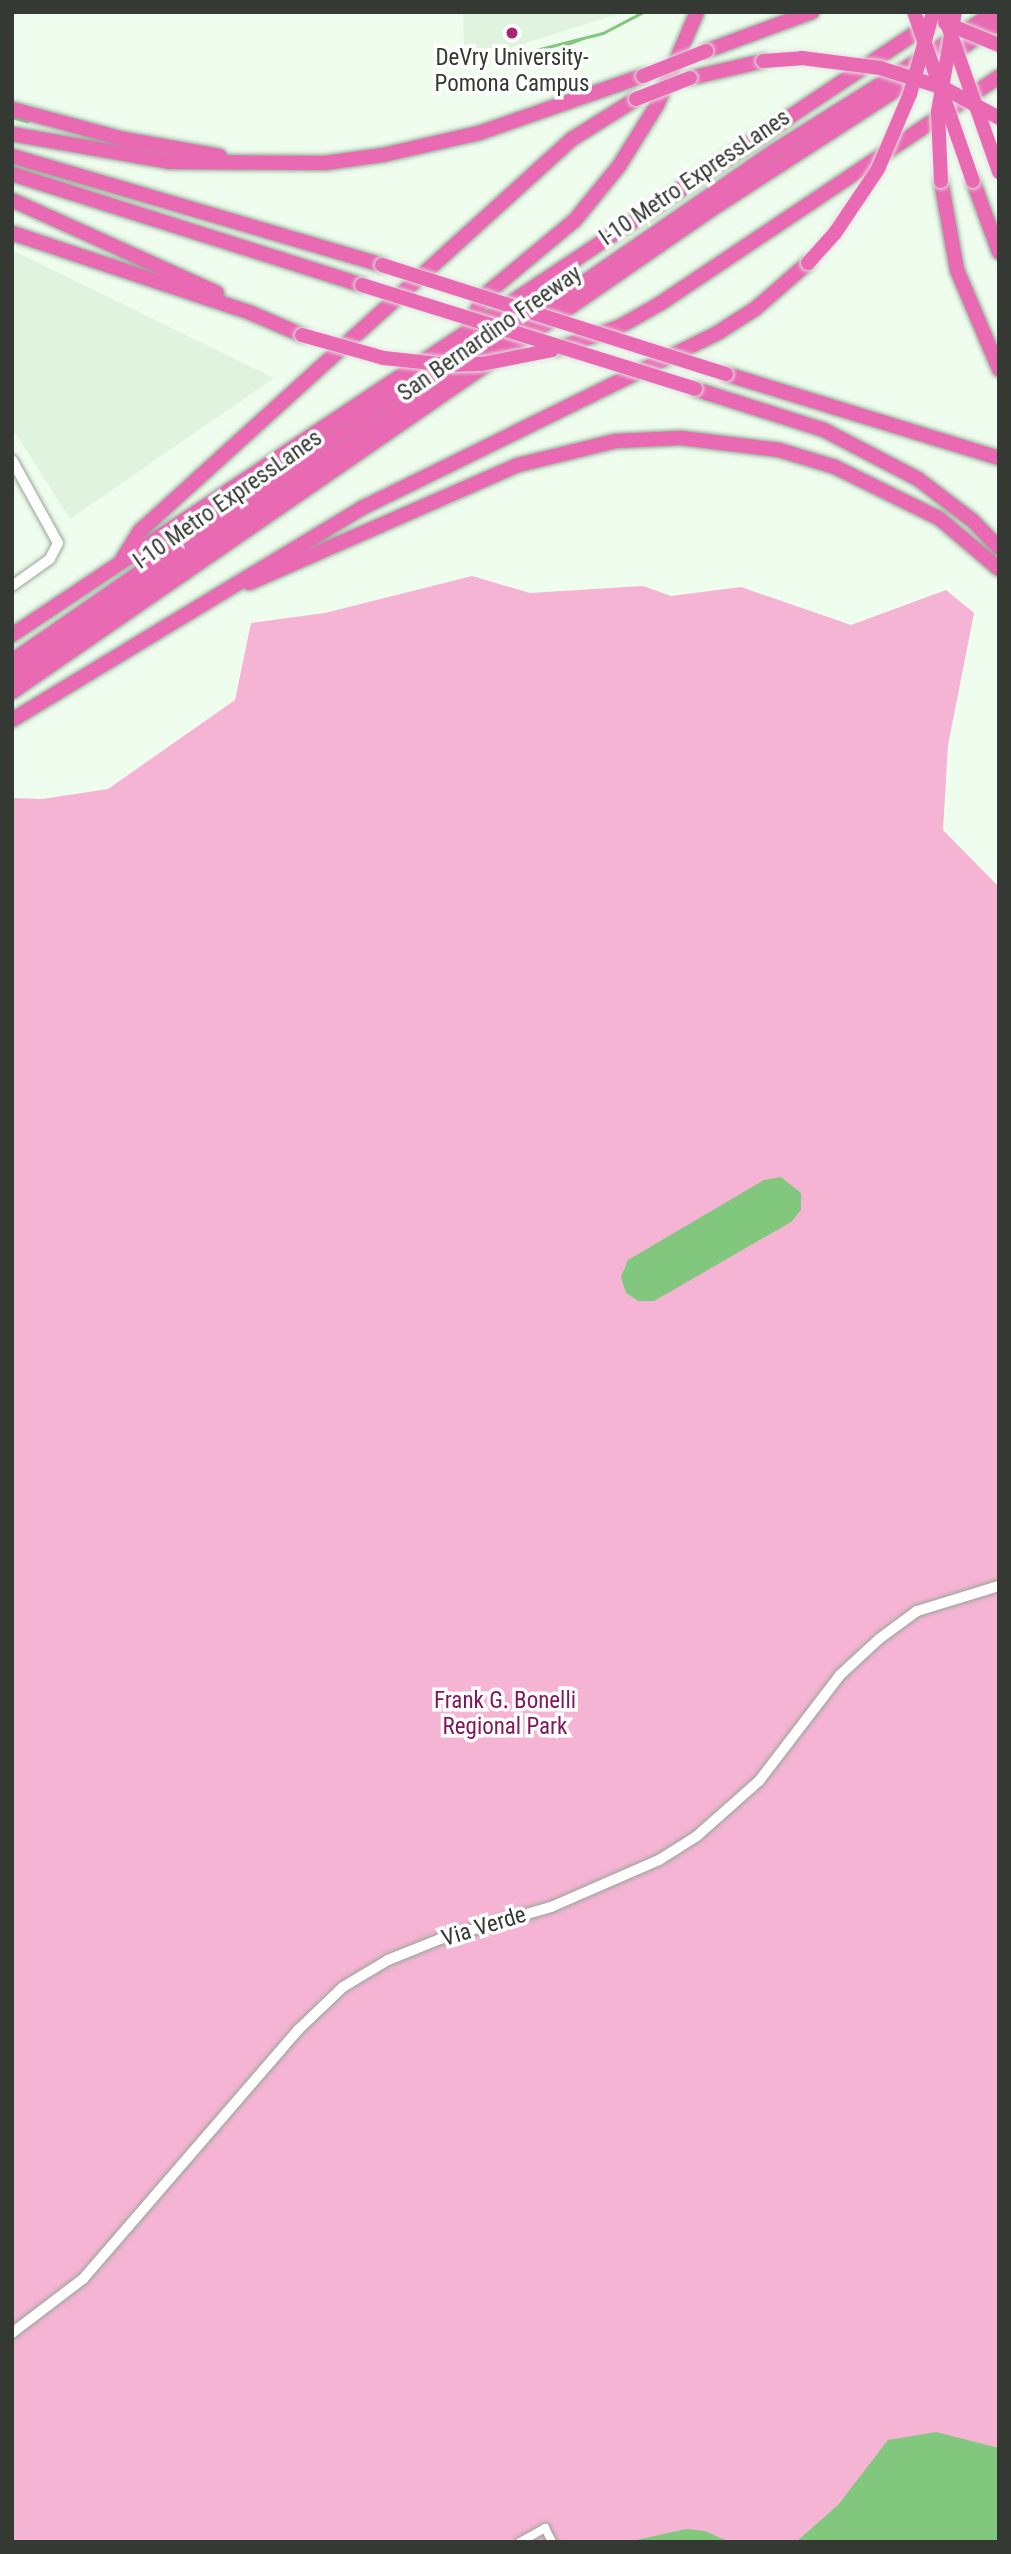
<!DOCTYPE html>
<style>
body{margin:0}
#map{position:relative;width:1011px;height:2554px;overflow:hidden;background:#eefded;font-family:"Roboto Condensed",sans-serif}
div>[style]{position:absolute}
.built>*{inset:0;background:#dff3de}
.green>*{inset:0;background:#f5b4d4}
.water>*{inset:0;background:#82c77e}
.stream>*{height:2.5px;margin:-1.25px;padding:0 1.25px;transform-origin:1.25px;border-radius:1.25px;background:#82c77e}
.roads{filter:drop-shadow(0 0 2px #97a596) drop-shadow(0 0 2px #97a596)}
.minor>*{height:8px;margin:-4px;padding:0 4px;transform-origin:4px;border-radius:4px;background:#fff}
.tertiary>*{height:10px;margin:-5px;padding:0 5px;transform-origin:5px;border-radius:5px;background:#fff}
.secondary>*{height:10px;margin:-5px;padding:0 5px;transform-origin:5px;border-radius:5px;background:#fff}
.motorway>*{height:14px;margin:-7px;padding:0 7px;transform-origin:7px;border-radius:7px;background:#e969b2}
.bridges{filter:drop-shadow(0 0 2px #e3e3e2) drop-shadow(0 0 2px #e3e3e2)}
.motorway-bridge>*{height:14px;margin:-7px;padding:0 7px;transform-origin:7px;border-radius:7px;background:#e969b2}
.dots>*{width:19px;height:19px;translate:-50% -50%;box-sizing:border-box;border:4px solid #fff;border-radius:50%}
span{translate:-50% -50%;white-space:nowrap;text-align:center;line-height:1.15;-webkit-text-stroke:7px #fff;paint-order:stroke}
.poi-label{font-size:23px;color:#343933}
.street-label{font-size:23px;color:#343933}
.park-label{font-size:23px;color:#82185b}
.frame{position:absolute;inset:0;border:14px solid #343933;pointer-events:none}
</style>
<div id="map">
<div class="built">
<i style="clip-path:polygon(463px 12px,625px 12px,473px 59px,469px 46px,464px 46px)"></i>
<i style="clip-path:polygon(12px 250px,274px 378px,70px 519px,12px 428px)"></i>
</div>
<div class="green">
<i style="clip-path:polygon(472px 576px,530px 593px,643px 586px,671px 596px,741px 587px,851px 625px,946px 590px,974px 613px,948px 745px,943px 830px,999px 887px,999px 2542px,12px 2542px,12px 798px,42px 799px,108px 789px,235px 700px,251px 623px,325px 613px)"></i>
</div>
<div class="water">
<i style="clip-path:polygon(781px 1177px,801px 1193px,801px 1210px,791px 1222px,654px 1301px,638px 1301px,626px 1293px,621px 1277px,628px 1260px,764px 1180px)"></i>
<i style="clip-path:polygon(936px 2432px,999px 2448px,999px 2542px,796px 2542px,838px 2505px,888px 2440px)"></i>
<i style="clip-path:polygon(686px 2529px,705px 2531px,730px 2542px,627px 2542px)"></i>
</div>
<div class="stream">
<i style="left:562px;top:46px;width:19px;rotate:-21deg"></i>
<i style="left:502px;top:64px;width:25px;rotate:-27deg"></i>
<i style="left:524px;top:53px;width:81px;rotate:-14.2deg"></i>
<i style="left:603px;top:33px;width:45px;rotate:-27.7deg"></i>
<i style="left:12px;top:117px;width:16px;rotate:15deg"></i>
</div>
<div class="roads">
<div class="minor">
<i style="left:520px;top:2542px;width:29px;rotate:-29deg"></i>
<i style="left:545px;top:2528px;width:16px;rotate:63deg"></i>
</div>
<div class="tertiary">
<i style="left:12px;top:460px;width:95px;rotate:61deg"></i>
<i style="left:58px;top:543px;width:18px;rotate:117deg"></i>
<i style="left:50px;top:559px;width:47px;rotate:144.6deg"></i>
</div>
<div class="secondary">
<i style="left:12px;top:2333px;width:89px;rotate:-37.3deg"></i>
<i style="left:83px;top:2279px;width:329px;rotate:-49.2deg"></i>
<i style="left:298px;top:2030px;width:62px;rotate:-43.7deg"></i>
<i style="left:343px;top:1987px;width:52px;rotate:-31deg"></i>
<i style="left:388px;top:1960px;width:56px;rotate:-22deg"></i>
<i style="left:440px;top:1939px;width:116px;rotate:-16.1deg"></i>
<i style="left:551px;top:1907px;width:118px;rotate:-23.5deg"></i>
<i style="left:659px;top:1860px;width:45px;rotate:-32.3deg"></i>
<i style="left:697px;top:1836px;width:83px;rotate:-41.6deg"></i>
<i style="left:759px;top:1781px;width:133px;rotate:-52.6deg"></i>
<i style="left:840px;top:1675px;width:53px;rotate:-42.7deg"></i>
<i style="left:879px;top:1639px;width:47px;rotate:-36.4deg"></i>
<i style="left:917px;top:1611px;width:86px;rotate:-17deg"></i>
</div>
<div class="motorway">
<i style="left:706px;top:51px;width:113px;rotate:-20.2deg"></i>
<i style="left:690px;top:78px;width:75px;rotate:-13.1deg"></i>
<i style="left:12px;top:109px;width:115px;rotate:15.1deg"></i>
<i style="left:123px;top:139px;width:98px;rotate:9.9deg"></i>
<i style="left:12px;top:134px;width:160px;rotate:10deg"></i>
<i style="left:170px;top:162px;width:155px;rotate:0.4deg"></i>
<i style="left:325px;top:163px;width:59px;rotate:-7.9deg"></i>
<i style="left:383px;top:155px;width:98px;rotate:-12.9deg"></i>
<i style="left:479px;top:133px;width:174px;rotate:-19.2deg"></i>
<i style="left:12px;top:156px;width:386px;rotate:16.4deg"></i>
<i style="left:12px;top:174px;width:367px;rotate:17.6deg"></i>
<i style="left:941px;top:181px;width:90px;rotate:79.8deg"></i>
<i style="left:957px;top:270px;width:108px;rotate:67deg"></i>
<i style="left:973px;top:181px;width:76px;rotate:69.9deg"></i>
<i style="left:12px;top:200px;width:225px;rotate:24.4deg"></i>
<i style="left:12px;top:233px;width:252px;rotate:18.5deg"></i>
<i style="left:251px;top:313px;width:56px;rotate:23.3deg"></i>
<i style="left:469px;top:325px;width:34px;rotate:-62deg"></i>
<i style="left:485px;top:295px;width:117px;rotate:-39.8deg"></i>
<i style="left:575px;top:220px;width:70px;rotate:-50.8deg"></i>
<i style="left:619px;top:166px;width:72px;rotate:-58.1deg"></i>
<i style="left:657px;top:105px;width:101px;rotate:-66.7deg"></i>
<i style="left:557px;top:349px;width:66px;rotate:-19.5deg"></i>
<i style="left:619px;top:327px;width:48px;rotate:-29.7deg"></i>
<i style="left:661px;top:303px;width:407px;rotate:-33.8deg"></i>
<i style="left:726px;top:374px;width:286px;rotate:17.1deg"></i>
<i style="left:695px;top:389px;width:135px;rotate:17.6deg"></i>
<i style="left:824px;top:430px;width:106px;rotate:27.5deg"></i>
<i style="left:918px;top:479px;width:69px;rotate:37.4deg"></i>
<i style="left:973px;top:521px;width:37px;rotate:46deg"></i>
<i style="left:123px;top:558px;width:32px;rotate:-58deg"></i>
<i style="left:140px;top:531px;width:583px;rotate:-42.22deg"></i>
<i style="left:572px;top:139px;width:75px;rotate:-32deg"></i>
<i style="left:249px;top:583px;width:294px;rotate:-23.7deg"></i>
<i style="left:518px;top:465px;width:101px;rotate:-13.8deg"></i>
<i style="left:616px;top:441px;width:65px;rotate:-2.6deg"></i>
<i style="left:681px;top:438px;width:99px;rotate:7deg"></i>
<i style="left:779px;top:450px;width:59px;rotate:16.9deg"></i>
<i style="left:835px;top:467px;width:117px;rotate:26.3deg"></i>
<i style="left:940px;top:519px;width:77px;rotate:40.3deg"></i>
<i style="left:12px;top:635px;width:1102px;rotate:-33.68deg"></i>
<i style="left:12px;top:661px;width:635px;rotate:-34.74deg"></i>
<i style="left:534px;top:299px;width:25px;rotate:-56deg"></i>
<i style="left:12px;top:677px;width:925px;rotate:-34.6deg"></i>
<i style="left:773px;top:152px;width:262px;rotate:-32.2deg"></i>
<i style="left:12px;top:692px;width:858px;rotate:-34.6deg"></i>
<i style="left:718px;top:205px;width:335px;rotate:-32.9deg"></i>
<i style="left:12px;top:720px;width:409px;rotate:-31.2deg"></i>
<i style="left:362px;top:508px;width:398px;rotate:-26.2deg"></i>
<i style="left:719px;top:332px;width:43px;rotate:-32.6deg"></i>
<i style="left:755px;top:309px;width:70px;rotate:-41deg"></i>
</div>
</div>
<div class="bridges">
<div class="motorway-bridge">
<i style="left:914px;top:12px;width:179px;rotate:70.8deg"></i>
<i style="left:943px;top:12px;width:170px;rotate:70.7deg"></i>
<i style="left:945px;top:23px;width:58px;rotate:22.2deg"></i>
<i style="left:763px;top:61px;width:39px;rotate:-4deg"></i>
<i style="left:802px;top:58px;width:79px;rotate:7.3deg"></i>
<i style="left:880px;top:68px;width:67px;rotate:17.4deg"></i>
<i style="left:944px;top:88px;width:63px;rotate:28.6deg"></i>
<i style="left:643px;top:76px;width:68px;rotate:-21.6deg"></i>
<i style="left:636px;top:99px;width:58px;rotate:-21.3deg"></i>
<i style="left:941px;top:181px;width:69px;rotate:-92.5deg"></i>
<i style="left:938px;top:112px;width:101px;rotate:-80.4deg"></i>
<i style="left:808px;top:263px;width:40px;rotate:-48deg"></i>
<i style="left:835px;top:233px;width:77px;rotate:-56.1deg"></i>
<i style="left:878px;top:169px;width:82px;rotate:-66.9deg"></i>
<i style="left:910px;top:94px;width:85px;rotate:-74.3deg"></i>
<i style="left:382px;top:265px;width:361px;rotate:17.6deg"></i>
<i style="left:362px;top:285px;width:349px;rotate:17.3deg"></i>
<i style="left:302px;top:335px;width:85px;rotate:15.7deg"></i>
<i style="left:384px;top:358px;width:64px;rotate:6.2deg"></i>
<i style="left:448px;top:365px;width:34px;rotate:-2deg"></i>
<i style="left:482px;top:364px;width:71px;rotate:-11.3deg"></i>
</div>
</div>
<div class="dots">
<i style="left:512px;top:33px;background:#a72776"></i>
</div>
<div class="poi-label">
<span style="left:512px;top:71px">DeVry University-<br>Pomona Campus</span>
</div>
<div class="street-label">
<span style="left:695px;top:178px;rotate:-34deg">I-10 Metro ExpressLanes</span>
<span style="left:490px;top:334px;rotate:-35deg">San Bernardino Freeway</span>
<span style="left:228px;top:500px;rotate:-35deg">I-10 Metro ExpressLanes</span>
<span style="left:484px;top:1927px;rotate:-17deg">Via Verde</span>
</div>
<div class="park-label">
<span style="left:505px;top:1714px">Frank G. Bonelli<br>Regional Park</span>
</div>
<div class="frame"></div>
</div>
